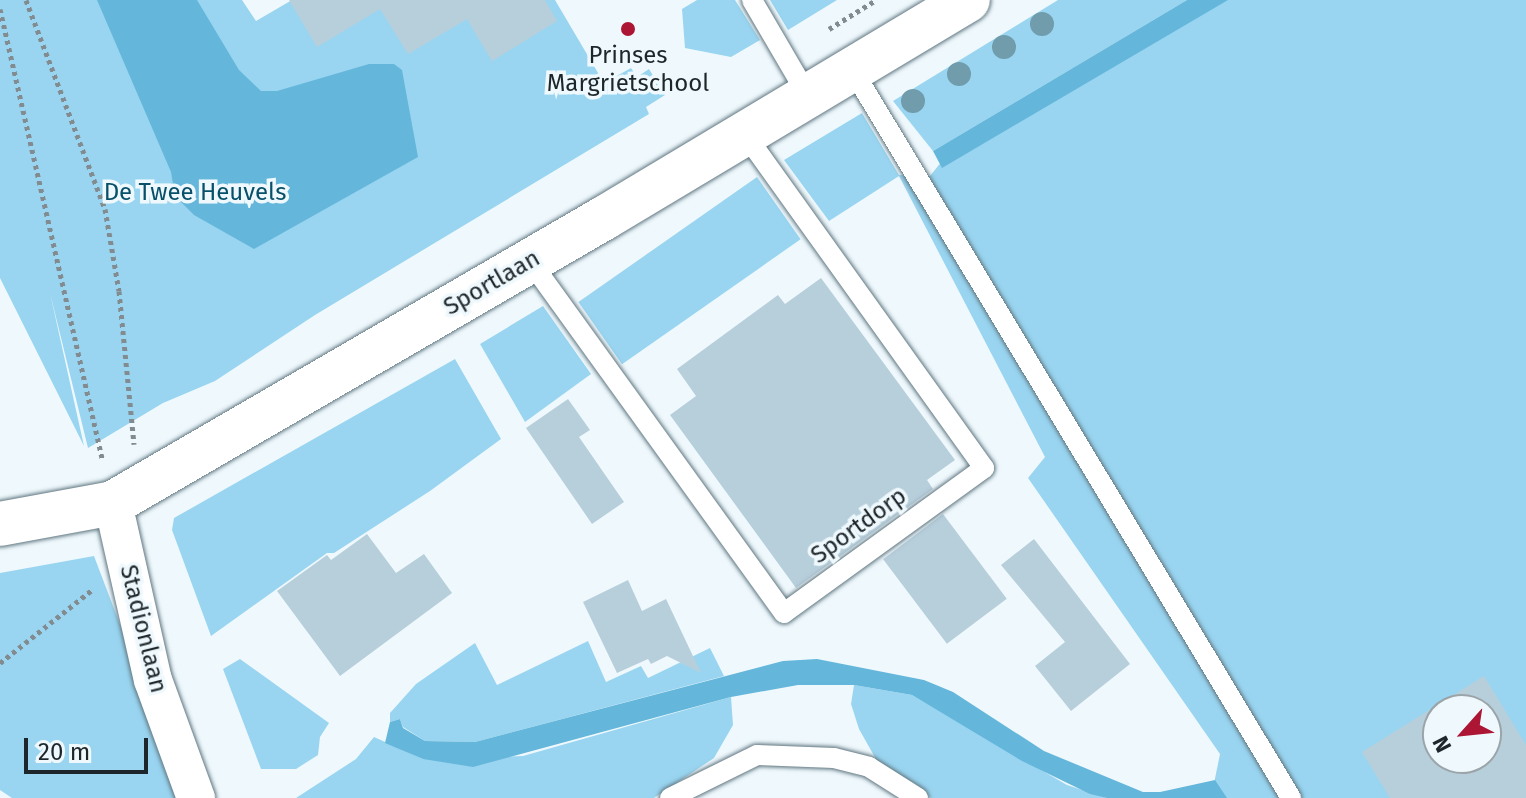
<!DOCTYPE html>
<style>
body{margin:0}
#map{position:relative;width:1526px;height:798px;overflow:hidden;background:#eff9fd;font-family:"Fira Sans",sans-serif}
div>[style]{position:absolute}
.green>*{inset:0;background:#99d5f0;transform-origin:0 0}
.water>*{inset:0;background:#64b7db}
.building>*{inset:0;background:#b7cfdb;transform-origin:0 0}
.path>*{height:5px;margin-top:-2.5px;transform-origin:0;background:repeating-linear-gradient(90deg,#828c90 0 4px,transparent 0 8px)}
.roads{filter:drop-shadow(0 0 2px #607680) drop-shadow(0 0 2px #607680)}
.lane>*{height:20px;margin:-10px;padding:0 10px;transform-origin:10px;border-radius:10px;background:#fff}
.street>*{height:38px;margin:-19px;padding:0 19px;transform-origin:19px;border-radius:19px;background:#fff}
.secondary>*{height:44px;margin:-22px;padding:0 22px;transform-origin:22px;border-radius:22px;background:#fff}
.trees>*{width:24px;height:24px;margin:-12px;border-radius:50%;background:#709cac}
.dots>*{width:22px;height:22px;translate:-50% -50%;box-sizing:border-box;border:4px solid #eff9fd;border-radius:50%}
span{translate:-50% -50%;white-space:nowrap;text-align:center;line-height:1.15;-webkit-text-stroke:7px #eff9fd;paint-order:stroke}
.poi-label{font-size:24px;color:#1d262a}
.park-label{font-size:24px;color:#085069}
.street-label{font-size:24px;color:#1d262a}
.north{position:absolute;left:1422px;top:694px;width:80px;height:80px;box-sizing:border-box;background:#eff9fd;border:2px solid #9ba5a9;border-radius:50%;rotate:243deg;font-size:22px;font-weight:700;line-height:32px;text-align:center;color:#1d262a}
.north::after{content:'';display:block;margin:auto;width:28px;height:36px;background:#ac1634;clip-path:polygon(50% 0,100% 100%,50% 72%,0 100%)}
.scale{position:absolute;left:24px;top:738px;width:124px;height:36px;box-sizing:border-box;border:4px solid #1d262a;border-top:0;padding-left:10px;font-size:24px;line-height:28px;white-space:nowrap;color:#1d262a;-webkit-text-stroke:6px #eff9fd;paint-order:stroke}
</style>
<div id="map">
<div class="green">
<i style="clip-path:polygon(0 0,242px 0,256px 21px,292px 0,555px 0,604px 83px,631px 68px,637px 77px,649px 69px,665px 95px,646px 107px,649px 114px,315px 315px,215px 381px,163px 403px,88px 448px,50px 293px,84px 446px,0 278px)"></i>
<i style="clip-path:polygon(697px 0,735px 0,760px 40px,731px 57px,685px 48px,682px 9px)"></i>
<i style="clip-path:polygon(770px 0,837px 0,788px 30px)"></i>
<i style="clip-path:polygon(1058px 0,1187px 0,933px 151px,893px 101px)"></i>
<i style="clip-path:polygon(evenodd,1206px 0,1526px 0,1526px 798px,1211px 798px,1220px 754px,1028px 478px,1045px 457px,899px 176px,829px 221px,784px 160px,862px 113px,899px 175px,930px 176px,950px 151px,1206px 0,1438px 710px,1486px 710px,1486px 758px,1438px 758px,1438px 710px)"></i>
<i style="left:757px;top:177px;width:76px;height:218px;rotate:55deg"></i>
<i style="clip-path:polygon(543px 306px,591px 374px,525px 422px,480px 344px)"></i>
<i style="clip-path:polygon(455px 359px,501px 439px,430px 491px,334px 553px,327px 553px,211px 636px,172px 530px,174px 518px)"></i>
<i style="clip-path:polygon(94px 556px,186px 798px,12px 798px,0 790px,0 573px)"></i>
<i style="clip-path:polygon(588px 641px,606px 682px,641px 666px,648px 678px,710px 648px,724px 676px,475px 742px,425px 741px,403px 727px,400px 719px,390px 722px,390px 713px,416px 684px,475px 643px,497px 685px)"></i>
<i style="clip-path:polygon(240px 659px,329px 723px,320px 737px,318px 755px,296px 769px,261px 769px,223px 669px)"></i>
<i style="clip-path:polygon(854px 685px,912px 695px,1067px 785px,1107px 798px,931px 798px,877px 761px,859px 729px,851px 704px)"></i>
<i style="clip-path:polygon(731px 697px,733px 725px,714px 758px,654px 798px,296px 798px,356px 759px,374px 737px,423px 759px,523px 756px)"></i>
</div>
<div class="water">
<i style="clip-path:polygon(97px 0,197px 0,239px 70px,261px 91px,277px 91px,369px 64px,394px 64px,402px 70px,418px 157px,254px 249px,194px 215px,175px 196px,171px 172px)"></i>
<i style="clip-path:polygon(1187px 0,1228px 0,942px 168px,933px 151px)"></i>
<i style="clip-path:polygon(817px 659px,924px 680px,953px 692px,1044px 751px,1143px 792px,1160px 792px,1215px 780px,1227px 798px,1107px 798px,1090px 794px,1022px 761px,912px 695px,854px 685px,798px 685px,731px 697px,473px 767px,423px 759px,385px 743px,390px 722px,400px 719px,403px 728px,425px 741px,475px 742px,783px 661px)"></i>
</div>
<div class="building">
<i style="clip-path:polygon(289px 0,545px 0,557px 21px,492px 61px,467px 19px,408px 54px,380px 9px,317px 47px)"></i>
<i style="clip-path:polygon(821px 278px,955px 460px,927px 480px,933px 489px,796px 588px,670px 415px,696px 396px,677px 369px,778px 295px,785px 304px)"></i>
<i style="clip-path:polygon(568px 399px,590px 430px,579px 437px,624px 502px,592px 524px,526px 428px)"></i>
<i style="left:943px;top:514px;width:106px;height:75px;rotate:53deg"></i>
<i style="clip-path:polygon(367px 534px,396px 573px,424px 554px,452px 593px,340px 676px,277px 591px,327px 555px,331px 560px)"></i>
<i style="clip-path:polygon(1034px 539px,1130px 664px,1071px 711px,1035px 666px,1065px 642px,1001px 565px)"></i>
<i style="clip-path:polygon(628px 580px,642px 611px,666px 599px,701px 673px,667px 656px,651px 664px,648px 659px,617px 673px,583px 602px)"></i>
<i style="clip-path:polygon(evenodd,1484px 676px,1526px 745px,1526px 798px,1390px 798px,1362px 752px,1484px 676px,1438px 710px,1486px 710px,1486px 758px,1438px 758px,1438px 710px)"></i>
</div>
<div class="path">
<i style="left:26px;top:0;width:223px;rotate:69.3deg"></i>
<i style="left:105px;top:209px;width:83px;rotate:80.3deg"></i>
<i style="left:119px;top:291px;width:154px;rotate:84.4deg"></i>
<i style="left:0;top:9px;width:461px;rotate:77.2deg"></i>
<i style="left:829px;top:29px;width:55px;rotate:-31.7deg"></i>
<i style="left:0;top:663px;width:119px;rotate:-38.5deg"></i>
</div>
<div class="roads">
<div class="lane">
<i style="left:752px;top:0;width:111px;rotate:59.7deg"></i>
<i style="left:852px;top:69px;width:851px;rotate:58.94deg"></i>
<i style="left:530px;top:261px;width:434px;rotate:54.2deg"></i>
<i style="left:784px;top:613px;width:247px;rotate:-35.9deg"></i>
<i style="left:984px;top:468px;width:411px;rotate:-125.6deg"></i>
<i style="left:670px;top:798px;width:97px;rotate:-26.3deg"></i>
<i style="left:757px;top:755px;width:77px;rotate:2.2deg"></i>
<i style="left:834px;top:758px;width:36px;rotate:14deg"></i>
<i style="left:869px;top:767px;width:58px;rotate:32.3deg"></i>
</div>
<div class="street">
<i style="left:113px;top:503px;width:181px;rotate:77.3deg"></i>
<i style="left:153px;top:680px;width:126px;rotate:70deg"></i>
</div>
<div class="secondary">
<i style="left:0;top:524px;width:115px;rotate:-10.5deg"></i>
<i style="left:113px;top:503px;width:568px;rotate:-30.13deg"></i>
<i style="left:604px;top:218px;width:424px;rotate:-30.9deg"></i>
</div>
</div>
<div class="trees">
<i style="left:1042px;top:24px"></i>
<i style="left:1004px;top:47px"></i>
<i style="left:959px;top:74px"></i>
<i style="left:913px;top:101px"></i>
</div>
<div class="dots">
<i style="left:628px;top:29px;background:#ac1634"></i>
</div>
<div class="poi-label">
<span style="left:628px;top:70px">Prinses<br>Margrietschool</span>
</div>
<div class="park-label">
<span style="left:195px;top:193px">De Twee Heuvels</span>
</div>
<div class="street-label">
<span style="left:492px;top:283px;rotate:-30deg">Sportlaan</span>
<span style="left:859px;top:526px;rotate:-36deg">Sportdorp</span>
<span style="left:143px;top:629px;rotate:76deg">Stadionlaan</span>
</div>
<div class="north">N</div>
<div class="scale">20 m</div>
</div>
